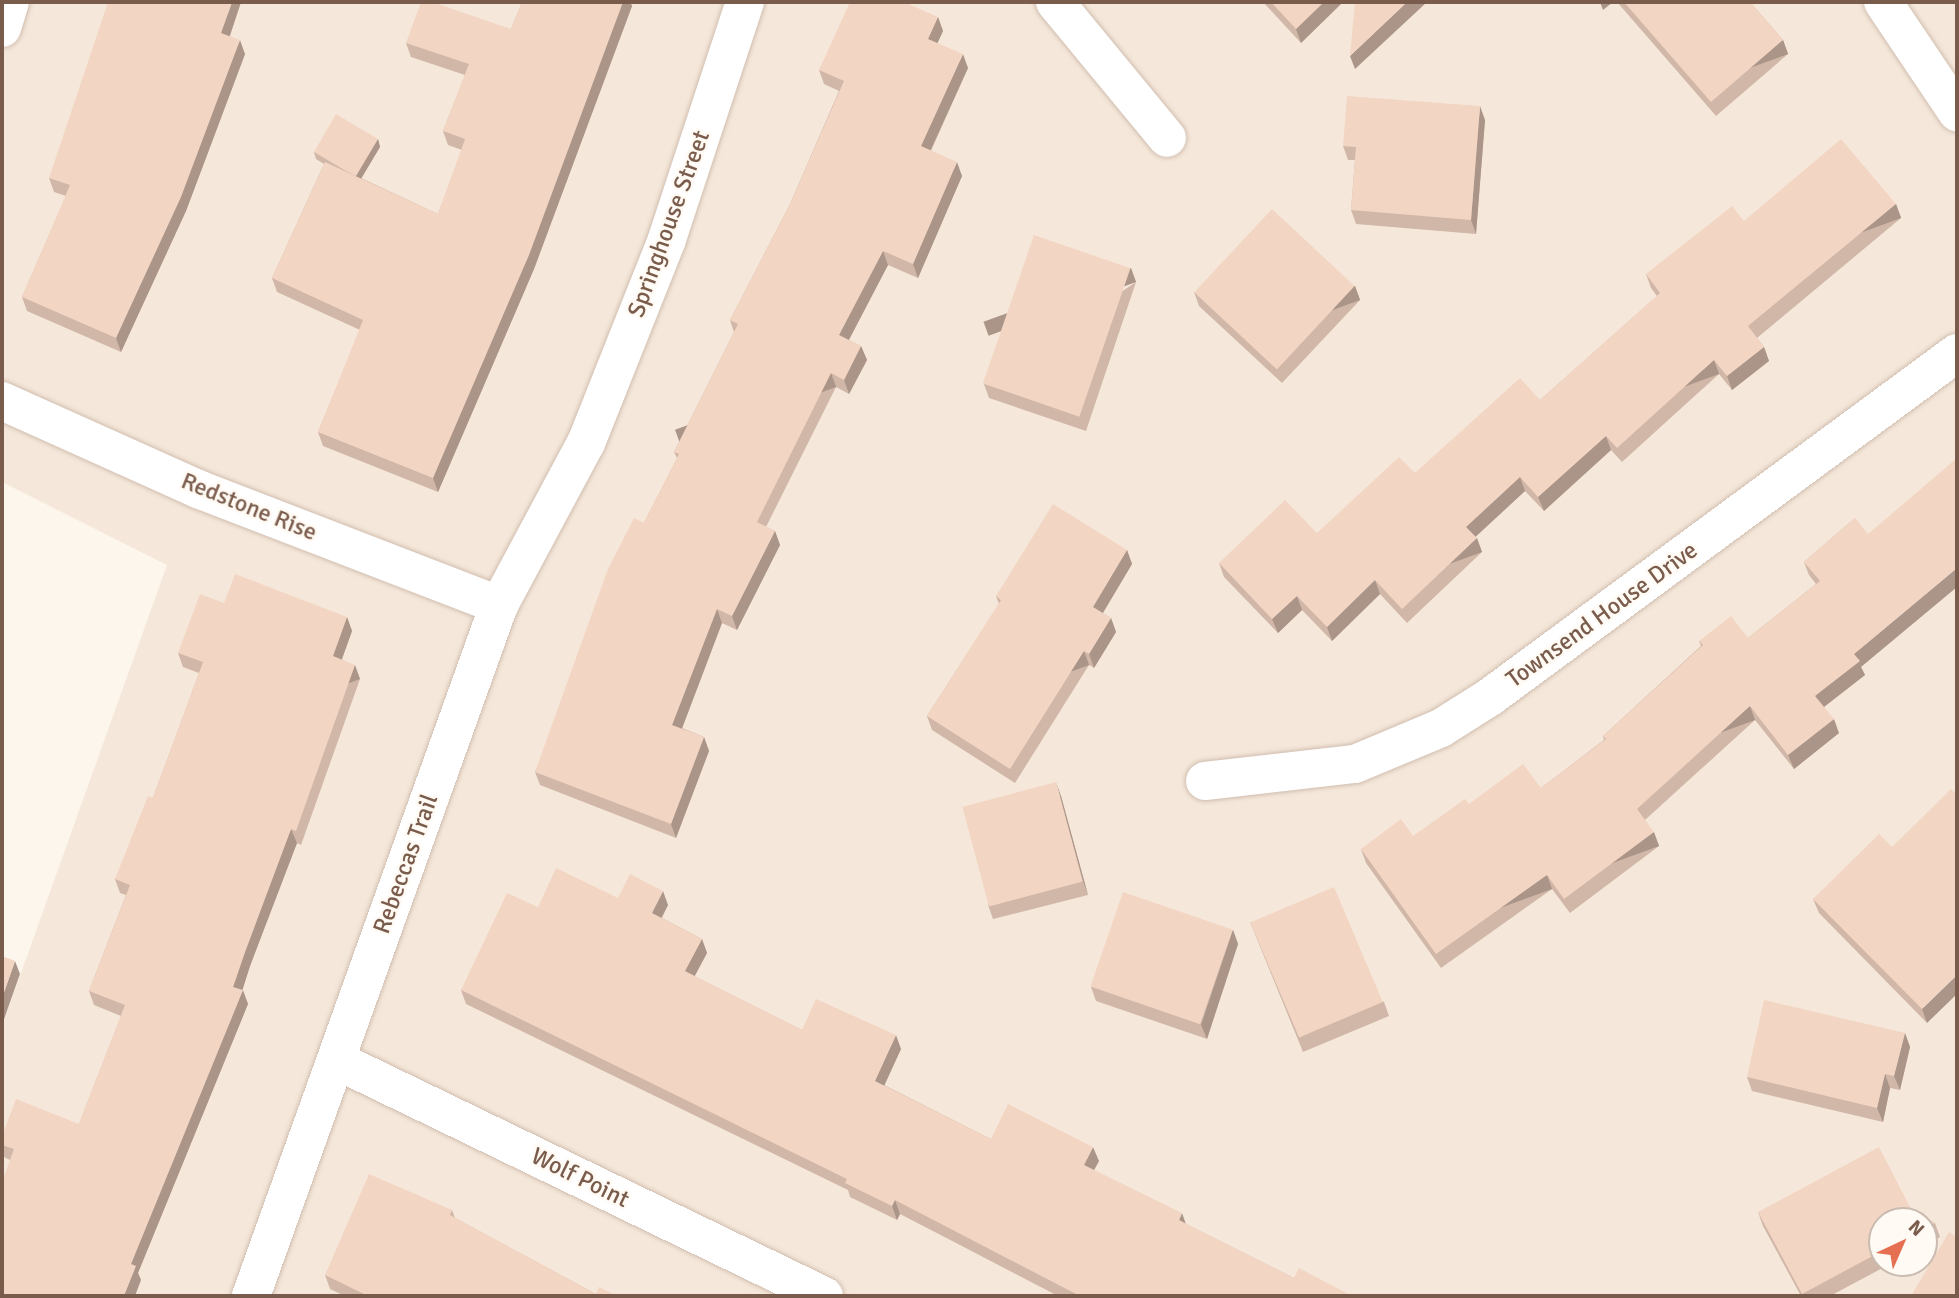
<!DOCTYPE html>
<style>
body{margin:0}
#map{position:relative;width:1959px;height:1298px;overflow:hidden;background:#fdf6ec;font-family:Signika,sans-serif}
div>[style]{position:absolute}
.residential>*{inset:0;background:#f5e8da}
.roads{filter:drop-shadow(0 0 2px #d1beb0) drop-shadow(0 0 2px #d1beb0)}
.minor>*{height:38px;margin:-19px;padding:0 19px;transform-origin:19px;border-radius:19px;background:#fff}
.wall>*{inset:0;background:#d1b7a8}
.shaded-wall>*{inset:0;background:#aa9588;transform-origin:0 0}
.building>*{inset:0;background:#f3d5c3;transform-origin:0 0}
span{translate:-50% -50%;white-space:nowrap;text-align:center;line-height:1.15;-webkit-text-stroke:5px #fffaf3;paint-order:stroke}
.street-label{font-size:24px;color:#7a5c4d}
.frame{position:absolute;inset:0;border:4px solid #7a5c4d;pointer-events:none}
.north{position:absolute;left:1868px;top:1207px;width:70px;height:70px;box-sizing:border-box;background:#fffaf3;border:2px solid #cabbb1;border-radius:50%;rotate:44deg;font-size:19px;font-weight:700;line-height:28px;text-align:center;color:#7a5c4d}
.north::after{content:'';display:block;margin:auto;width:24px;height:32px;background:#e76f51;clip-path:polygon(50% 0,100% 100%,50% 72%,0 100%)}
</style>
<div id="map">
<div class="residential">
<i style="clip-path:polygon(evenodd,2px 2px,1957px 2px,1957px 1296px,2px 1296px,2px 1026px,167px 565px,2px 482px,2px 2px,1882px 1221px,1924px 1221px,1924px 1263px,1882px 1263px,1882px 1221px)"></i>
</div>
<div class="roads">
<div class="minor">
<i style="left:1055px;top:2px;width:176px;rotate:50.5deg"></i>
<i style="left:1883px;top:2px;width:133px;rotate:56.1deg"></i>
<i style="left:2px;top:28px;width:27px;rotate:-73deg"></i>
<i style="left:2px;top:401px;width:215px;rotate:24.2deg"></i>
<i style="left:198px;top:489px;width:323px;rotate:21.1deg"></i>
<i style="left:1205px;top:781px;width:151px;rotate:-6.5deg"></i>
<i style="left:1355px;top:764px;width:93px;rotate:-22.7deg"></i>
<i style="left:1441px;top:728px;width:58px;rotate:-32.3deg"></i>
<i style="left:1490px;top:697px;width:580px;rotate:-36.38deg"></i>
<i style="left:336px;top:1060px;width:542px;rotate:25.81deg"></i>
<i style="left:251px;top:1296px;width:734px;rotate:-70.26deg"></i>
<i style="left:499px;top:605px;width:184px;rotate:-61.8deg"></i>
<i style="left:586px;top:443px;width:219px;rotate:-68.3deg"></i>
<i style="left:667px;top:239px;width:250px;rotate:-71.8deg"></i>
</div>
</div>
<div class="wall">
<i style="clip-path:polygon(241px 2px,230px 36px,245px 54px,186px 211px,121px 352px,27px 311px,22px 297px,66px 196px,54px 192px,49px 178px)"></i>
<i style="clip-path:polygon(522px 2px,630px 2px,632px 6px,534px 269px,438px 492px,323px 446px,318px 432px,360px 330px,277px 292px,272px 278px,324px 164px,316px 159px,314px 152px,378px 139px,380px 147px,361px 178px,438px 214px,462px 150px,448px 145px,443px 131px,465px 75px,411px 57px,406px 43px,511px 29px)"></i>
<i style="clip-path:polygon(1263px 2px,1343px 2px,1301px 43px)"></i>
<i style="clip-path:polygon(1617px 2px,1750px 2px,1783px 40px,1788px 54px,1716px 116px)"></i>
<i style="clip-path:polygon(938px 17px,943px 31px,937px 43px,968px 68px,931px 151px,962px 176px,918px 278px,888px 265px,849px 340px,861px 346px,867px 360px,849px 394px,836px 387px,766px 527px,775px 531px,780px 545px,737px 630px,722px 623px,682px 728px,704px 737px,709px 751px,676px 838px,540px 785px,535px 772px,644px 523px,677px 458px,674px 452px,734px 332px,730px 320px,790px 204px,839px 91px,824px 84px,819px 70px)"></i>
<i style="clip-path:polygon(1485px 120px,1476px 234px,1356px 224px,1351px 210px,1355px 160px,1348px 160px,1343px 146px)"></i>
<i style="clip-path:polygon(1896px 204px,1901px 218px,1757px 338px,1764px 347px,1769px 361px,1732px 390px,1719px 374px,1622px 462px,1611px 450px,1544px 511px,1525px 491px,1475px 537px,1482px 552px,1407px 623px,1380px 594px,1332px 641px,1302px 610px,1278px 633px,1224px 577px,1219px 563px,1317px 533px,1415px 473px,1540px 400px,1657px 296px,1651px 288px,1646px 274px,1744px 221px)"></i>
<i style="clip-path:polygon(1136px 282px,1086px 431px,989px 398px,984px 384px)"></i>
<i style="clip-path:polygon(1355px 286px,1360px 300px,1282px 383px,1199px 306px,1194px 292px)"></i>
<i style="clip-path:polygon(1855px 518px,1861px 667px,1865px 675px,1824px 707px,1839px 733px,1794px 769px,1755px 720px,1645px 820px,1659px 846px,1570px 913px,1552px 889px,1441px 968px,1366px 863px,1361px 849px,1413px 836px,1469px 804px,1541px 788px,1604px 740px,1603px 736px,1701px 646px,1699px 641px,1748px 638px,1816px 584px,1809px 575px,1804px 562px)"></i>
<i style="clip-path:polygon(1127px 550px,1132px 564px,1103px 613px,1111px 618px,1116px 632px,1094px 668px,1089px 665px,1015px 783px,932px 730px,927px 716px,999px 604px,996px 596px)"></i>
<i style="clip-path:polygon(347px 617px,352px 631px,342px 659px,360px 679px,301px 845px,297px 843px,250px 966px,242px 990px,248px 1004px,138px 1273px,141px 1280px,10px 1160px,4px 1157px,2px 1152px,2px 1136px,79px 1124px,121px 1016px,94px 1005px,89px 991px,126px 895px,120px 893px,115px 879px,153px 798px,199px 673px,183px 667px,178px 653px)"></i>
<i style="clip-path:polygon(1061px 796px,1088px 895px,993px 919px,988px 905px)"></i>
<i style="clip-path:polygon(1892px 847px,1927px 1023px,1819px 913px,1813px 899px)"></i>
<i style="clip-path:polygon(618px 898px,668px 905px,662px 918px,702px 939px,707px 953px,694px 976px,802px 1030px,901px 1049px,884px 1085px,991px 1139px,1099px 1161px,1094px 1170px,1186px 1224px,1294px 1278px,1352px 1296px,1058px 1296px,900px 1214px,897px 1220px,850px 1197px,848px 1190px,466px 1004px,461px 990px,538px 907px)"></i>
<i style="clip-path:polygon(1250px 922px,1384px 1002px,1389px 1016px,1303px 1052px)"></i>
<i style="clip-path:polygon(1233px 930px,1238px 944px,1207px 1039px,1096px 1001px,1091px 987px)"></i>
<i style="clip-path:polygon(1905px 1033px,1910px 1047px,1900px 1090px,1890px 1088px,1883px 1122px,1752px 1091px,1747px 1077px)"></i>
<i style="clip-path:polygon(1911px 1209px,1935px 1223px,1940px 1237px,1924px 1246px,1924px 1221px,1882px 1221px,1882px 1263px,1892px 1263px,1830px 1296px,1801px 1296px,1763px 1226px,1758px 1212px)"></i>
<i style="clip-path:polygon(452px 1210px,455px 1218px,596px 1294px,617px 1296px,345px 1296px,330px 1289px,325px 1275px)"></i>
</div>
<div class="shaded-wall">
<i style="clip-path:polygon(232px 2px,241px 2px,226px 47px,221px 33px)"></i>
<i style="clip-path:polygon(623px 2px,630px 2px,632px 6px,534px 269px,438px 492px,433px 478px)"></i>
<i style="clip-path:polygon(1324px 2px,1343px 2px,1301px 43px,1296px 29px)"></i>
<i style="clip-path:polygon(1407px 2px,1427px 2px,1355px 69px,1350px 56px)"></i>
<i style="clip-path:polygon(1600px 2px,1613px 2px,1603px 10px)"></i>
<i style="clip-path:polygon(938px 17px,943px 31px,933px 53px,928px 39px)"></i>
<i style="clip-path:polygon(240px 40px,245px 54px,186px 211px,121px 352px,116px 338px)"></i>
<i style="left:1783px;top:40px;width:15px;height:95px;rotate:70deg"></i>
<i style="clip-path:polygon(963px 54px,968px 68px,926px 160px,921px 146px)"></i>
<i style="clip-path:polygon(1480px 106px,1485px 120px,1476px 234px,1471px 220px)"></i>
<i style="clip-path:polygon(378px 139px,380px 147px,358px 184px,355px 177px)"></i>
<i style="clip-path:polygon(957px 162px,962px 176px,918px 278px,913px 264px)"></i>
<i style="left:1896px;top:204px;width:15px;height:192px;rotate:70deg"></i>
<i style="clip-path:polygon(883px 251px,888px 265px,844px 349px,839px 335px)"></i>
<i style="left:1131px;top:268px;width:15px;height:157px;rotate:70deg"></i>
<i style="left:1355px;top:286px;width:15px;height:114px;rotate:70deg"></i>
<i style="clip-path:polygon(861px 346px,867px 360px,849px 394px,844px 380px)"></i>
<i style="clip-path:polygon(1764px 347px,1769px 361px,1732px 390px,1727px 376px)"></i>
<i style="left:1714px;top:360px;width:15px;height:131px;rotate:70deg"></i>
<i style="left:831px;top:373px;width:15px;height:166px;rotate:70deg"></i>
<i style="clip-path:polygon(1606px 436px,1611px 450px,1544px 511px,1538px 497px)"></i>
<i style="clip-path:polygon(1520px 477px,1525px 491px,1471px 541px,1466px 527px)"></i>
<i style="clip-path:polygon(775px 531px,780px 545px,737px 630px,732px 616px)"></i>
<i style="left:1477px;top:538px;width:15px;height:103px;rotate:70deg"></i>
<i style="clip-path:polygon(1127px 550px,1132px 564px,1098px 621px,1093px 607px)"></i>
<i style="clip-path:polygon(1957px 568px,1957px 587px,1861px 667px,1865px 675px,1820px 710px,1815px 696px,1854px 654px)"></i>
<i style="clip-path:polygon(1375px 580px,1380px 594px,1332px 641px,1327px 627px)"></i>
<i style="clip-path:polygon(1297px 596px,1302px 610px,1278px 633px,1272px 619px)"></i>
<i style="clip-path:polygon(717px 609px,722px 623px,678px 739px,672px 725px)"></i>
<i style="clip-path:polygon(347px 617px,352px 631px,338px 670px,333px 656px)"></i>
<i style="clip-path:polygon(1111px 618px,1116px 632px,1094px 668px,1089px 654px)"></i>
<i style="left:1084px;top:651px;width:15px;height:139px;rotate:70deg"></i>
<i style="left:355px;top:665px;width:15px;height:176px;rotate:70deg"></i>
<i style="left:1750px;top:706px;width:15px;height:153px;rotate:70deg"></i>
<i style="clip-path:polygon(1834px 719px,1839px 733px,1794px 769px,1788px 755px)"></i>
<i style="clip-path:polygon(704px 737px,709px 751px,676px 838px,671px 824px)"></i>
<i style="clip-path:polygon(1056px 782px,1061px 796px,1088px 895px,1083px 881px)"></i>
<i style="clip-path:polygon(291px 829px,297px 843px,250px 966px,239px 1001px,233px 987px,245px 952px)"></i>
<i style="left:1654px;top:832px;width:15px;height:112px;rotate:70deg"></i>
<i style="left:1547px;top:875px;width:15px;height:136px;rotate:70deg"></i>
<i style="clip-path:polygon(663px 891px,668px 905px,657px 926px,652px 913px)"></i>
<i style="clip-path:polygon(1233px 930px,1238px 944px,1207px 1039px,1201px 1025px)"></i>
<i style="clip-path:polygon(702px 939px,707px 953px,690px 985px,685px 971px)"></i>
<i style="clip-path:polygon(15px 961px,20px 974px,2px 1025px,2px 998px)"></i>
<i style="clip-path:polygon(1957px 975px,1957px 994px,1927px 1023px,1922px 1009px)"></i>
<i style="clip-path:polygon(243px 990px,248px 1004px,138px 1273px,141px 1280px,135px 1296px,124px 1296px,131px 1264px)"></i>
<i style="clip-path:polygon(1905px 1033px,1910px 1047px,1900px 1090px,1894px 1076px)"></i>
<i style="clip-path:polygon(896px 1035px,901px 1049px,880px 1095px,875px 1081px)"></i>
<i style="clip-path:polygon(1885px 1074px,1890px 1088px,1883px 1122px,1877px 1108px)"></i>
<i style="clip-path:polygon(1093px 1147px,1099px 1161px,1089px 1179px,1084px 1165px)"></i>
<i style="clip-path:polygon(895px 1200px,900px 1214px,897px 1220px,892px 1206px)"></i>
<i style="clip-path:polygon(1182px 1213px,1187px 1227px,1179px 1220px)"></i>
</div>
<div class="building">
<i style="clip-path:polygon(108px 2px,232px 2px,221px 33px,240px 40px,181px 197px,116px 338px,22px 297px,70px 185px,49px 178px)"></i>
<i style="clip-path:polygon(421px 2px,432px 2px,511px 29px,522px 2px,623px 2px,529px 255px,433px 478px,318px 432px,363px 320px,272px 278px,325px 162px,438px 214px,465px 139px,443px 131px,469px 64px,406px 43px)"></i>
<i style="clip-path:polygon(850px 2px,904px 2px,938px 17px,928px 39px,963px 54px,921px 146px,957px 162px,913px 264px,883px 251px,839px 335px,861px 346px,844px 380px,831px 373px,757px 522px,775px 531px,732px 616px,717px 609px,672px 725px,704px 737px,671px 824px,535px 772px,608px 569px,634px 518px,644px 523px,679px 454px,674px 452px,738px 324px,730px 320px,790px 204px,844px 81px,819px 70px)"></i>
<i style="clip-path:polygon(1271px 2px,1324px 2px,1296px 29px)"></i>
<i style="clip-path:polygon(1355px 2px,1407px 2px,1350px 56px)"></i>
<i style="clip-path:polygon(1624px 2px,1750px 2px,1783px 40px,1711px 102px)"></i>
<i style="clip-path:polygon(1347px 96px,1480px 106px,1471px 220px,1351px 210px,1356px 147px,1343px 146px)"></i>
<i style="clip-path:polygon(336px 114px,378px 139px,356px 176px,346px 171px,314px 152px)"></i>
<i style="clip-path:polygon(1841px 139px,1896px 204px,1748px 326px,1764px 347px,1727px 376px,1714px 360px,1617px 448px,1606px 436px,1538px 497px,1520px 477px,1466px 527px,1477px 538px,1402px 609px,1375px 580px,1327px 627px,1297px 596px,1272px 619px,1219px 563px,1285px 500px,1317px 533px,1399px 457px,1415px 473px,1520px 378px,1540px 400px,1660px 293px,1646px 274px,1732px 206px,1744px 221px)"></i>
<i style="left:1272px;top:209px;width:113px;height:114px;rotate:43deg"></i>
<i style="left:1034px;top:235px;width:102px;height:157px;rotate:19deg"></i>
<i style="clip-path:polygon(1957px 458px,1957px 568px,1854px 654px,1860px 661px,1815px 696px,1834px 719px,1788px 755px,1750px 706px,1637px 809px,1654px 832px,1564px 899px,1547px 875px,1436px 954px,1361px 849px,1401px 819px,1413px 836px,1465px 799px,1469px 804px,1523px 764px,1541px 788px,1606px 739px,1603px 736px,1703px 645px,1699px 641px,1731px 616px,1748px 638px,1820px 581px,1804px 562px,1855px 518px,1868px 534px)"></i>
<i style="clip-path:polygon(1053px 504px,1127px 550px,1093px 607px,1111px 618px,1089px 654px,1084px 651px,1010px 769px,927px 716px,1001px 600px,996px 596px)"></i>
<i style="clip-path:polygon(235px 574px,347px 617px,333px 656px,355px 665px,296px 831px,291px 829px,245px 952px,233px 987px,243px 990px,131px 1264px,136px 1266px,124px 1296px,2px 1296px,2px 1182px,14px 1149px,2px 1145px,2px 1136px,16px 1099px,79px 1124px,125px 1005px,89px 991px,130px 885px,115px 879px,148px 796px,153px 798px,203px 662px,178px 653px,200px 594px,224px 603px)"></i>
<i style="left:1056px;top:782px;width:103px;height:97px;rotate:75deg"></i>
<i style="clip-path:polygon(1951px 789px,1957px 795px,1957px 975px,1922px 1009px,1813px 899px,1879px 834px,1892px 847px)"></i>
<i style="clip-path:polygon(556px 868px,618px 898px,630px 874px,663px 891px,652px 913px,702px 939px,685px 971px,802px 1030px,816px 999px,896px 1035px,875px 1081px,991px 1139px,1008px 1104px,1093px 1147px,1084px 1165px,1182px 1213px,1179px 1220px,1294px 1278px,1299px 1268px,1352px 1296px,1080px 1296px,895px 1200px,892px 1206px,845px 1183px,847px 1179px,461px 990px,507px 893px,538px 907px)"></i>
<i style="left:1334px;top:887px;width:125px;height:91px;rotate:67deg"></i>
<i style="left:1123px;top:892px;width:116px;height:100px;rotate:19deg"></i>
<i style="clip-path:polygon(2px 956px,15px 961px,2px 998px)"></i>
<i style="clip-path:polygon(1764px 1000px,1905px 1033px,1894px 1076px,1885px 1074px,1877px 1108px,1747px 1077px)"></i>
<i style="clip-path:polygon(1879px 1147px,1911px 1209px,1935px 1223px,1924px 1229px,1924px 1221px,1882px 1221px,1882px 1251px,1802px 1294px,1758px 1212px)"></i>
<i style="clip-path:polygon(369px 1174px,452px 1210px,450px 1215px,596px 1294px,599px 1287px,617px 1296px,368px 1296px,325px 1275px)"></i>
<i style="clip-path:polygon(1949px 1232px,1957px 1237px,1957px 1296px,1911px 1296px)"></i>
</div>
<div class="street-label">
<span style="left:669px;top:224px;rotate:-70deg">Springhouse Street</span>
<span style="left:249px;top:507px;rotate:22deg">Redstone Rise</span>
<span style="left:1602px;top:615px;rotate:-36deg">Townsend House Drive</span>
<span style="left:406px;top:864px;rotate:-70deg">Rebeccas Trail</span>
<span style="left:580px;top:1178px;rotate:26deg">Wolf Point</span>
</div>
<div class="frame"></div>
<div class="north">N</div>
</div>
